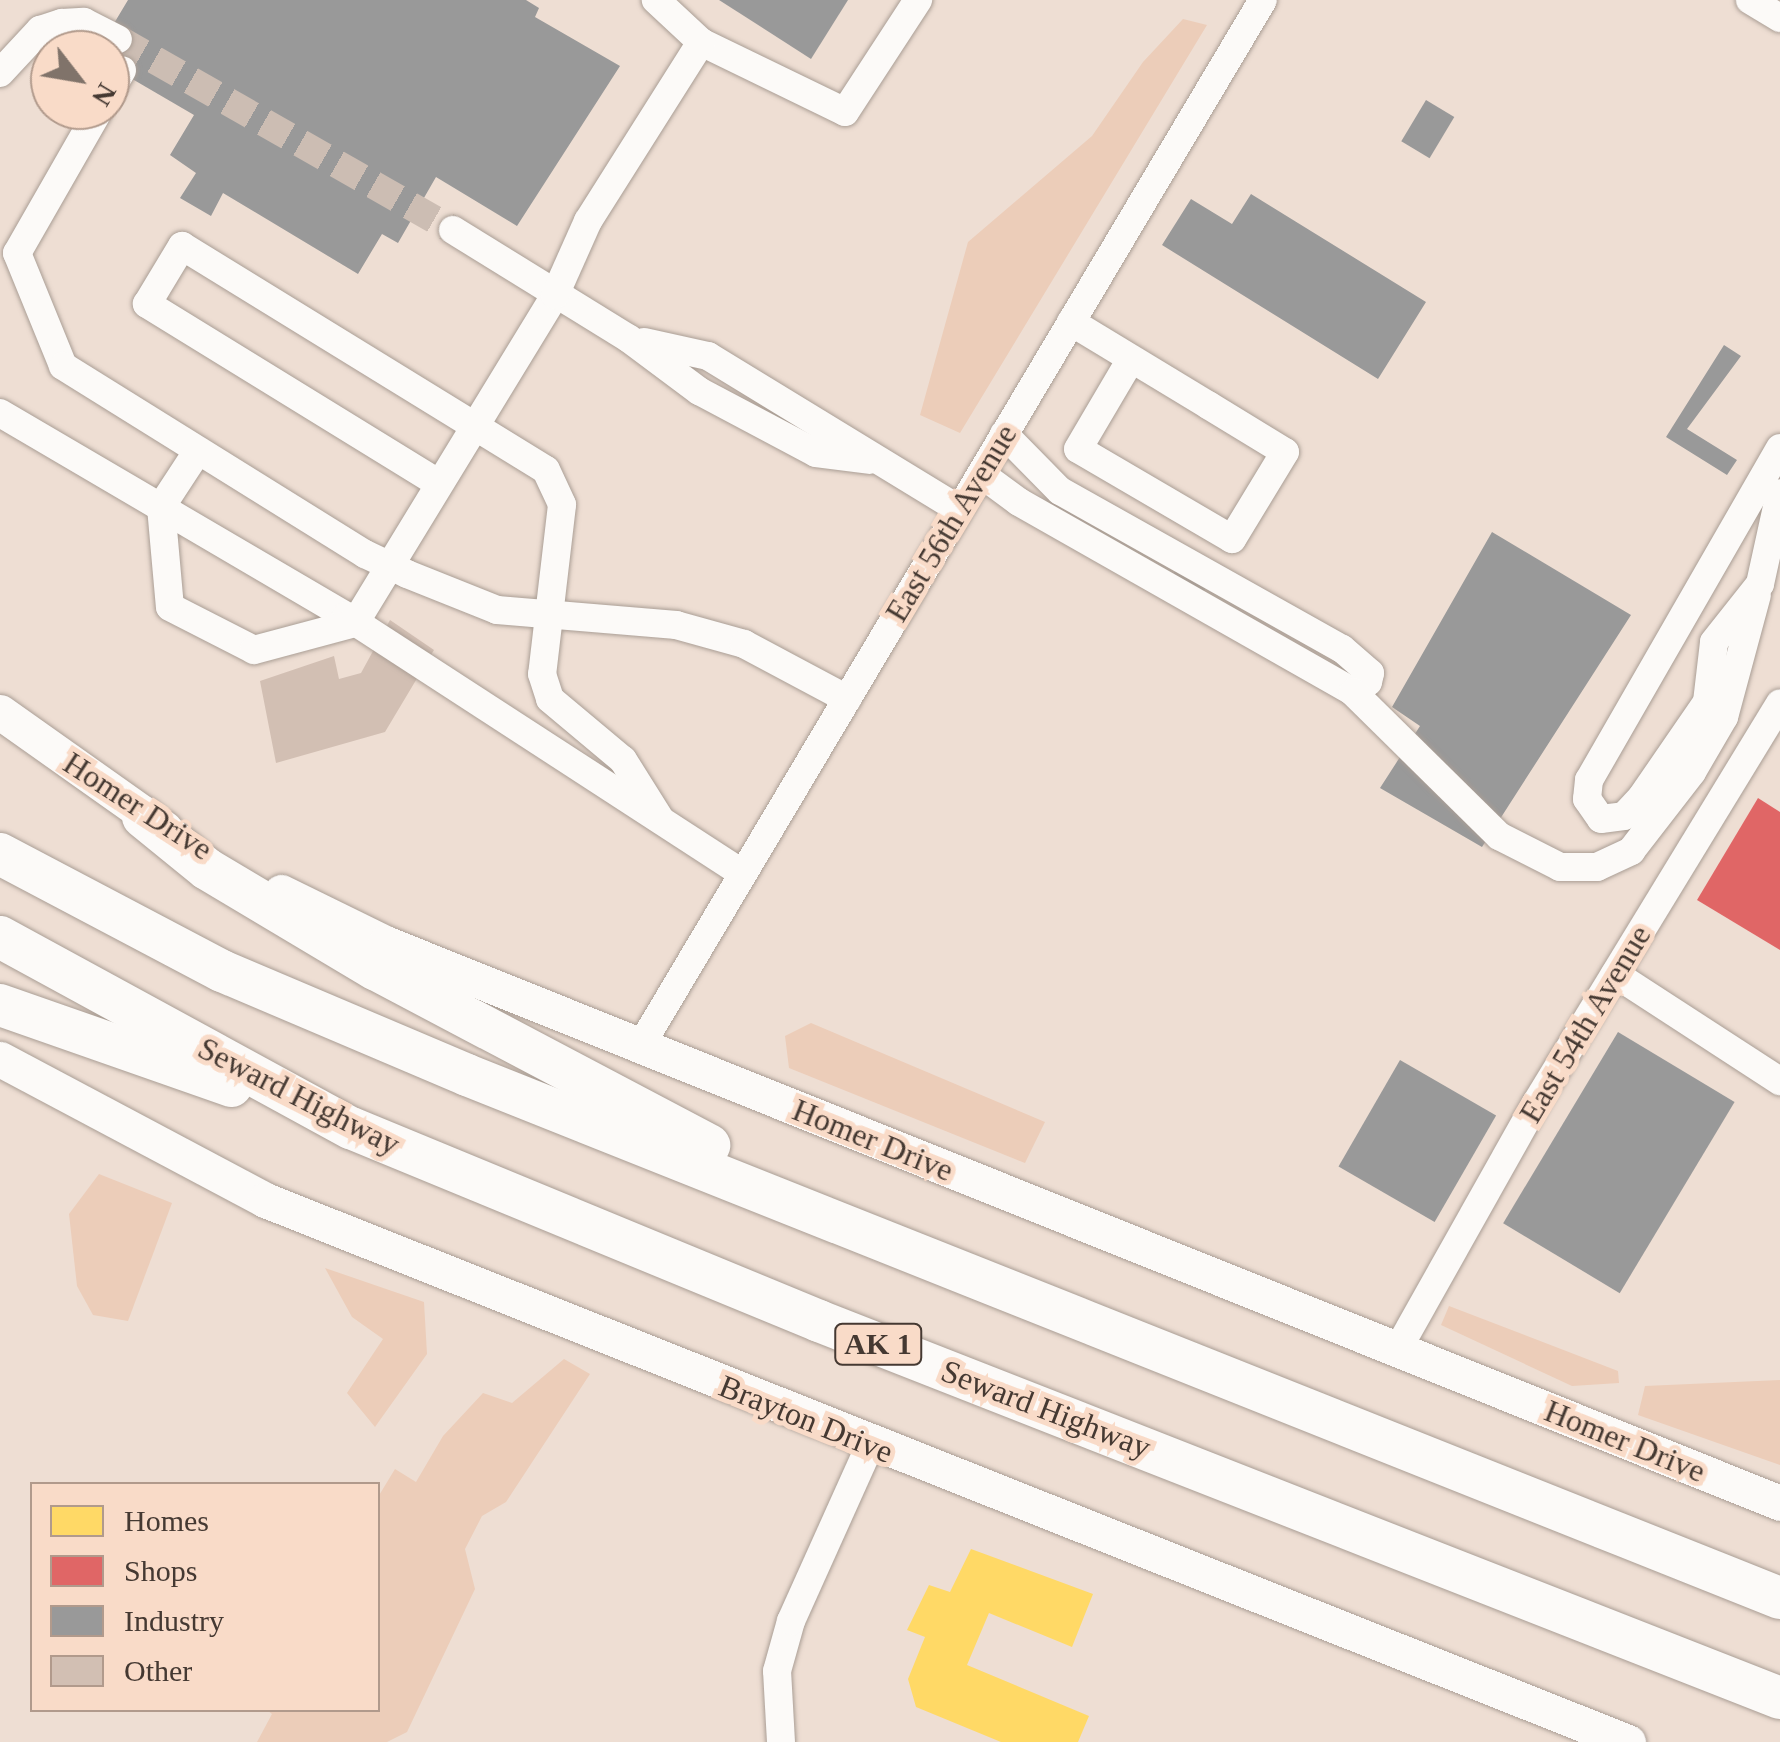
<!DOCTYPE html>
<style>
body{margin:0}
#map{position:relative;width:1780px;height:1742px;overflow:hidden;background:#eeded3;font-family:Georgia,serif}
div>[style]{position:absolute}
.green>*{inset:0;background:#eccdb9}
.homes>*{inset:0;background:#ffd966}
.shops>*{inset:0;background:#e06666}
.industry>*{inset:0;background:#999;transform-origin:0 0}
.building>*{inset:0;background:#d2bfb3}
.minor-tunnel>*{height:28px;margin-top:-14px;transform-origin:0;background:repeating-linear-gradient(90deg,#ccbdb3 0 28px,transparent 0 42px)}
.roads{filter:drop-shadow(0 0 2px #aa9e95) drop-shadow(0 0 2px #aa9e95)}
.minor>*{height:28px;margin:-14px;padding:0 14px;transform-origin:14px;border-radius:14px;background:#fcfaf8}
.major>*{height:35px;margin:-17.5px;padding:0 17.5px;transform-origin:17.5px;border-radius:17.5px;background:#fcfaf8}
.highway>*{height:42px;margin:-21px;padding:0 21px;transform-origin:21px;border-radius:21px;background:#fcfaf8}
span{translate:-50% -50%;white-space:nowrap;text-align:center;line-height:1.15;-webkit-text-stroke:10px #f9dbc8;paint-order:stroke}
.shield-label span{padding:2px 8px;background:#f9dbc8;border:2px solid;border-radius:8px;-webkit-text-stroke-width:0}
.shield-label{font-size:30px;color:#453932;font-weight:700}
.street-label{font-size:32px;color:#453932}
.legend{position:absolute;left:30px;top:1482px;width:350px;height:230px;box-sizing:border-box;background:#f9dbc8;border:2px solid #b19a8c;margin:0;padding:12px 18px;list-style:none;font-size:30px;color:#453932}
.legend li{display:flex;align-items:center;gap:20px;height:50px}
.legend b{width:50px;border:2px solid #b19a8c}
.north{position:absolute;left:30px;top:30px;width:100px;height:100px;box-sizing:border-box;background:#f9dbc8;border:2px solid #b19a8c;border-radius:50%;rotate:121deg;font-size:28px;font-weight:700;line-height:40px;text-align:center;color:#453932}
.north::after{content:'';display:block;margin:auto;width:35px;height:45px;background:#80736a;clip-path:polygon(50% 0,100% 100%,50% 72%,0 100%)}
</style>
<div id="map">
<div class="green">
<i style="clip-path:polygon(1183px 19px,1207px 25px,960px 433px,920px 415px,968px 242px,1092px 136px,1143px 62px)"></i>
<i style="clip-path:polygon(811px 1023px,1045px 1122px,1025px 1163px,789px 1068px,785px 1036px)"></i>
<i style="clip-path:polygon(99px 1174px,172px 1203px,128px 1321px,93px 1315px,77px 1286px,69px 1214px)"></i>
<i style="clip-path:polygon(325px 1268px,424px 1302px,427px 1354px,375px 1427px,347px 1393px,383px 1339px,352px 1317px)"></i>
<i style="clip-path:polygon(1449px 1306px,1618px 1371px,1619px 1383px,1572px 1386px,1441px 1325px)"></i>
<i style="clip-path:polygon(564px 1359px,590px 1374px,506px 1502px,482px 1516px,465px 1549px,475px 1589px,407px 1732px,387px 1742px,257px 1742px,272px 1714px,267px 1710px,378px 1710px,378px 1497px,395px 1469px,416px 1482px,443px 1436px,483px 1393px,512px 1403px)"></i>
<i style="clip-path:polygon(1780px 1380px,1780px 1465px,1638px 1415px,1645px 1386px)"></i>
</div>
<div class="homes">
<i style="clip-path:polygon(971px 1549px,1093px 1594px,1072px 1647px,989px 1613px,967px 1665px,1089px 1716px,1078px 1742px,1001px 1742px,916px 1707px,908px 1679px,925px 1637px,907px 1630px,929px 1585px,950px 1592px)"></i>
</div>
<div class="shops">
<i style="clip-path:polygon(1758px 798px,1780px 812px,1780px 950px,1697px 900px)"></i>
</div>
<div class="industry">
<i style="clip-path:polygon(128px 0,526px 0,539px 8px,535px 17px,620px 66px,517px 226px,436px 177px,398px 243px,382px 234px,358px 274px,223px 193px,211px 216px,180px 198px,196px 173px,170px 155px,194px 115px,110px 66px,110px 50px,98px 50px)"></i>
<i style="clip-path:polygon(719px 0,848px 0,811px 59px)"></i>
<i style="left:1426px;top:100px;width:33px;height:48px;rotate:31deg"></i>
<i style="clip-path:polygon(1251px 194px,1426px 302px,1378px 379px,1162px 245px,1191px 199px,1232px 224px)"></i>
<i style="clip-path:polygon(1724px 345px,1741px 356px,1687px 429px,1737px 460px,1727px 475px,1666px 437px)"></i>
<i style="clip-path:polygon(1492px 532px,1631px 615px,1482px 847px,1380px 788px,1420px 726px,1392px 707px)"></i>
<i style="left:1179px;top:565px;width:35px;height:17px;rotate:33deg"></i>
<i style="left:1618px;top:1032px;width:136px;height:223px;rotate:31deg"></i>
<i style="left:1400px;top:1060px;width:111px;height:123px;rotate:30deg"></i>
</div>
<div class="building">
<i style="clip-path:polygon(390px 620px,434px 650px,385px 732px,276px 763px,260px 681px,334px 656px,339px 679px,361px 673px)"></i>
</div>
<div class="minor-tunnel">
<i style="left:118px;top:39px;width:386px;rotate:29.7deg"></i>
</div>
<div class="roads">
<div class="minor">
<i style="left:1750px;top:0;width:35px;rotate:31deg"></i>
<i style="left:701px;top:42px;width:160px;rotate:25.9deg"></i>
<i style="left:845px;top:112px;width:134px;rotate:-56.9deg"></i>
<i style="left:0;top:73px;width:59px;rotate:-47.1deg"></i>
<i style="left:40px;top:30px;width:23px;rotate:-18deg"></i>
<i style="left:62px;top:23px;width:22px;rotate:-3deg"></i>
<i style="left:84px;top:22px;width:38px;rotate:27deg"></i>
<i style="left:110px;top:91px;width:24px;rotate:-60deg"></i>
<i style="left:99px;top:110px;width:165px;rotate:119.8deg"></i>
<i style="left:17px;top:253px;width:122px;rotate:67.8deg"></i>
<i style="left:63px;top:366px;width:356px;rotate:31.9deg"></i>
<i style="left:365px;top:554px;width:47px;rotate:25.5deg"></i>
<i style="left:407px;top:574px;width:97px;rotate:21.8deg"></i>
<i style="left:497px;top:610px;width:180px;rotate:4.8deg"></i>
<i style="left:676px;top:625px;width:71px;rotate:15.6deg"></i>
<i style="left:744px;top:644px;width:117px;rotate:28.1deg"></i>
<i style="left:453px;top:230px;width:206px;rotate:31.7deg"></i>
<i style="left:628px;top:338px;width:89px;rotate:36.7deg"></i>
<i style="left:699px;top:391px;width:132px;rotate:27.9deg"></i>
<i style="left:816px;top:453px;width:54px;rotate:7.4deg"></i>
<i style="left:1071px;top:322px;width:160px;rotate:31.2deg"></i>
<i style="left:1208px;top:405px;width:90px;rotate:31.4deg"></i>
<i style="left:1285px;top:452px;width:102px;rotate:121.3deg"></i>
<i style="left:1232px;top:539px;width:178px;rotate:-149.7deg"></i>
<i style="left:1078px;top:449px;width:104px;rotate:-59.5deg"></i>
<i style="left:644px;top:342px;width:66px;rotate:12.3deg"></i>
<i style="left:708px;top:356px;width:294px;rotate:31.4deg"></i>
<i style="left:0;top:413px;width:401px;rotate:30.4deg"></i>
<i style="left:346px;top:616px;width:473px;rotate:33deg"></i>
<i style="left:1780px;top:448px;width:383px;rotate:119.9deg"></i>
<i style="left:1589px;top:780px;width:19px;rotate:96deg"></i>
<i style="left:1587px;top:799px;width:24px;rotate:55deg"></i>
<i style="left:1601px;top:819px;width:23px;rotate:-7deg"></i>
<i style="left:1624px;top:816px;width:25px;rotate:-47deg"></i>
<i style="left:1641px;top:798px;width:116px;rotate:-55.5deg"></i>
<i style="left:1707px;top:702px;width:60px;rotate:-83.3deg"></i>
<i style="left:1714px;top:642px;width:74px;rotate:-51.6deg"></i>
<i style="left:1760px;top:584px;width:93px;rotate:-77.6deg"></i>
<i style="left:197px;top:452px;width:66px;rotate:123.2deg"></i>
<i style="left:161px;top:507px;width:100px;rotate:84.9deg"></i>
<i style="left:170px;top:607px;width:94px;rotate:27.1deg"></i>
<i style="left:254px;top:650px;width:105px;rotate:-15deg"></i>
<i style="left:355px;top:623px;width:384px;rotate:-58.6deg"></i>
<i style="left:555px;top:295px;width:81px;rotate:-66deg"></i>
<i style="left:588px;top:221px;width:212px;rotate:-57.7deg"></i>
<i style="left:701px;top:42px;width:62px;rotate:-137deg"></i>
<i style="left:981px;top:474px;width:47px;rotate:36.4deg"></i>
<i style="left:1019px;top:502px;width:384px;rotate:29.6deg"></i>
<i style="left:1353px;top:692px;width:18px;rotate:-34deg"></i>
<i style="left:1368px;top:682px;width:9px;rotate:-77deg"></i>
<i style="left:1370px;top:673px;width:37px;rotate:-139deg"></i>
<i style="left:1342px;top:649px;width:323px;rotate:-150.7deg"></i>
<i style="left:1060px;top:491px;width:80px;rotate:-134.5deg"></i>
<i style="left:438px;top:483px;width:342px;rotate:-148.4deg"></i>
<i style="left:147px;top:304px;width:68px;rotate:-58.9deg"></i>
<i style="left:182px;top:246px;width:427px;rotate:31.6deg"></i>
<i style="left:546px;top:470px;width:38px;rotate:65deg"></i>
<i style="left:562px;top:505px;width:170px;rotate:96.7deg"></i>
<i style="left:542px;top:674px;width:26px;rotate:72deg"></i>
<i style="left:550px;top:699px;width:95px;rotate:39.9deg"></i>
<i style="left:623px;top:760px;width:70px;rotate:57.9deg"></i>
<i style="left:1353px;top:692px;width:205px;rotate:44.6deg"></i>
<i style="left:1499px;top:836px;width:68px;rotate:26.9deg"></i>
<i style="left:1560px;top:867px;width:37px"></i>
<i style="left:1597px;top:867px;width:38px;rotate:-25deg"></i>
<i style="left:1631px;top:851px;width:100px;rotate:-52.3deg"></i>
<i style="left:1692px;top:772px;width:64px;rotate:-59.8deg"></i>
<i style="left:1724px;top:717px;width:126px;rotate:-74.9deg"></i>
<i style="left:1615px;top:974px;width:197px;rotate:33deg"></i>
<i style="left:640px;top:1047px;width:1218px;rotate:-59.25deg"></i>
<i style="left:1398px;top:1349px;width:282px;rotate:-60.7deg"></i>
<i style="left:1536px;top:1103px;width:468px;rotate:-58.6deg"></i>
<i style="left:781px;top:1742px;width:71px;rotate:-93.2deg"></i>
<i style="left:777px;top:1671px;width:52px;rotate:-74.4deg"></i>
<i style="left:791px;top:1621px;width:193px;rotate:-65.8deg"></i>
</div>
<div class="major">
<i style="left:0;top:712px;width:202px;rotate:35.3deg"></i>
<i style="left:281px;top:892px;width:116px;rotate:26.1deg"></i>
<i style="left:385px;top:943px;width:1503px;rotate:21.87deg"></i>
<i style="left:0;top:1059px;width:300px;rotate:28deg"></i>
<i style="left:265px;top:1200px;width:1467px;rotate:21.69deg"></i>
</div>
<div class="highway">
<i style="left:143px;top:817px;width:82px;rotate:39.1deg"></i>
<i style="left:207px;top:869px;width:196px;rotate:30.8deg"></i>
<i style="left:375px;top:969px;width:378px;rotate:27.8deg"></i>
<i style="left:0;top:854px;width:251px;rotate:27.8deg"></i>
<i style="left:222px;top:971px;width:266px;rotate:23deg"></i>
<i style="left:467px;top:1075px;width:1413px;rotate:21.72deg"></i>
<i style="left:0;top:937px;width:400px;rotate:28.6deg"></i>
<i style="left:351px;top:1128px;width:506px;rotate:22.41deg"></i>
<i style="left:819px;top:1321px;width:1032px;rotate:21.42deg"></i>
<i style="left:0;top:1005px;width:245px;rotate:19.3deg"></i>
</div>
</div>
<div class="shield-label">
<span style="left:878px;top:1344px">AK 1</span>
</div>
<div class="street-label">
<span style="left:951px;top:523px;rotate:-59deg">East 56th Avenue</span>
<span style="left:138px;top:806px;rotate:33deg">Homer Drive</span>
<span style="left:1585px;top:1024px;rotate:-59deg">East 54th Avenue</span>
<span style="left:299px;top:1096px;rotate:27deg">Seward Highway</span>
<span style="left:873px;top:1140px;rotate:22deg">Homer Drive</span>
<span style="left:1046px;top:1409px;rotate:21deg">Seward Highway</span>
<span style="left:806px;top:1419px;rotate:22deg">Brayton Drive</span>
<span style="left:1625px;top:1441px;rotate:22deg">Homer Drive</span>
</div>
<ul class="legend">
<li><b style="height:28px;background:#ffd966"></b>Homes</li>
<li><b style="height:28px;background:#e06666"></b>Shops</li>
<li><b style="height:28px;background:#999"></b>Industry</li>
<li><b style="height:28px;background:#d2bfb3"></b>Other</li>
</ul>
<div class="north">N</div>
</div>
